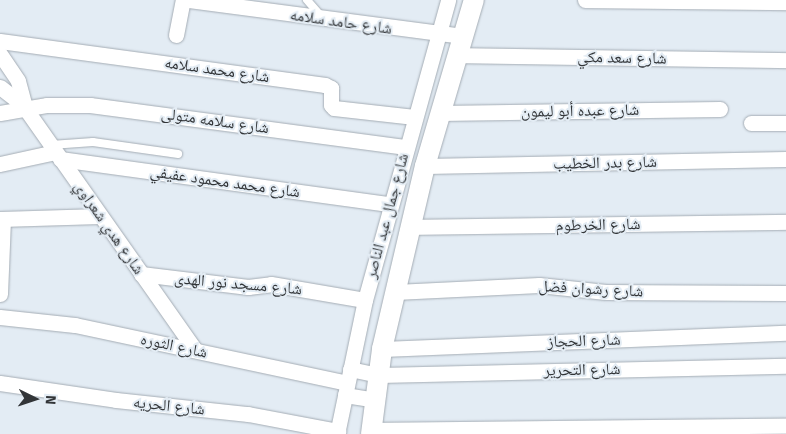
<!DOCTYPE html>
<meta charset="utf-8">
<style>
body{margin:0}
#map{position:relative;width:786px;height:434px;overflow:hidden;background:#e3ecf4;font-family:"Fira Sans","Noto Naskh Arabic",sans-serif}
div>[style]{position:absolute}
.roads{filter:drop-shadow(0 0 1px #a4acb4) drop-shadow(0 0 1px #a4acb4)}
.lane>*{height:8px;margin:-4px;padding:0 4px;transform-origin:4px;border-radius:4px;background:#fff}
.street>*{height:15px;margin:-7.5px;padding:0 7.5px;transform-origin:7.5px;border-radius:7.5px;background:#fff}
.secondary>*{height:20px;margin:-10px;padding:0 10px;transform-origin:10px;border-radius:10px;background:#fff}
span{translate:-50% -50%;white-space:nowrap;text-align:center;line-height:1.15;-webkit-text-stroke:4px #e3ecf4;paint-order:stroke}
.street-label{font-size:16px;color:#323538}
.north{position:absolute;left:10px;top:374px;width:50px;height:50px;-webkit-text-stroke:4px #e3ecf4;paint-order:stroke;rotate:94deg;font-size:14px;font-weight:700;line-height:20px;text-align:center;color:#323538}
.north::after{content:'';display:block;margin:auto;width:18px;height:22px;background:#323538;clip-path:polygon(50% 0,100% 100%,50% 72%,0 100%)}
</style>
<div id="map">
<div class="roads">
<div class="lane">
<i style="left:307px;top:0;width:23px;rotate:49deg"></i>
<i style="left:51px;top:145px;width:42px;rotate:-4.1deg"></i>
<i style="left:93px;top:142px;width:86px;rotate:8deg"></i>
</div>
<div class="street">
<i style="left:189px;top:0;width:276px;rotate:7.5deg"></i>
<i style="left:585px;top:0;width:201px;rotate:0.6deg"></i>
<i style="left:176px;top:35px;width:36px;rotate:-79deg"></i>
<i style="left:0;top:41px;width:328px;rotate:7.7deg"></i>
<i style="left:325px;top:85px;width:7px;rotate:27deg"></i>
<i style="left:331px;top:88px;width:17px;rotate:90deg"></i>
<i style="left:331px;top:105px;width:4px;rotate:45deg"></i>
<i style="left:334px;top:108px;width:81px;rotate:6.4deg"></i>
<i style="left:0;top:54px;width:32px;rotate:56deg"></i>
<i style="left:18px;top:81px;width:28px;rotate:75deg"></i>
<i style="left:25px;top:108px;width:296px;rotate:54.9deg"></i>
<i style="left:457px;top:55px;width:329px;rotate:0.9deg"></i>
<i style="left:0;top:87px;width:29px;rotate:38deg"></i>
<i style="left:0;top:113px;width:48px;rotate:-9.7deg"></i>
<i style="left:47px;top:105px;width:43px"></i>
<i style="left:90px;top:105px;width:319px;rotate:7.6deg"></i>
<i style="left:439px;top:113px;width:281px;rotate:-0.8deg"></i>
<i style="left:751px;top:123px;width:35px"></i>
<i style="left:60px;top:159px;width:332px;rotate:7.8deg"></i>
<i style="left:0;top:164px;width:56px;rotate:-12.3deg"></i>
<i style="left:425px;top:166px;width:361px;rotate:-1.1deg"></i>
<i style="left:0;top:219px;width:100px;rotate:-1.7deg"></i>
<i style="left:410px;top:227px;width:376px;rotate:-0.8deg"></i>
<i style="left:141px;top:274px;width:108px;rotate:6.9deg"></i>
<i style="left:248px;top:287px;width:23px;rotate:-7deg"></i>
<i style="left:271px;top:284px;width:95px;rotate:9.7deg"></i>
<i style="left:395px;top:292px;width:144px;rotate:-2.8deg"></i>
<i style="left:539px;top:285px;width:67px;rotate:6deg"></i>
<i style="left:606px;top:292px;width:180px;rotate:0.3deg"></i>
<i style="left:0;top:294px;width:75px;rotate:-87.7deg"></i>
<i style="left:0;top:317px;width:75px;rotate:6.1deg"></i>
<i style="left:75px;top:325px;width:278px;rotate:12deg"></i>
<i style="left:382px;top:349px;width:404px;rotate:-2.3deg"></i>
<i style="left:350px;top:369px;width:30px;rotate:12deg"></i>
<i style="left:379px;top:375px;width:407px;rotate:-1.3deg"></i>
<i style="left:0;top:383px;width:117px;rotate:8.3deg"></i>
<i style="left:116px;top:400px;width:133px;rotate:6.1deg"></i>
<i style="left:248px;top:414px;width:92px;rotate:10.7deg"></i>
<i style="left:345px;top:395px;width:31px;rotate:9deg"></i>
<i style="left:372px;top:430px;width:414px;rotate:-0.6deg"></i>
<i style="left:337px;top:434px;width:137px;rotate:-78.2deg"></i>
<i style="left:365px;top:300px;width:311px;rotate:-74.5deg"></i>
</div>
<div class="secondary">
<i style="left:371px;top:434px;width:86px;rotate:-82.6deg"></i>
<i style="left:382px;top:349px;width:188px;rotate:-76.8deg"></i>
<i style="left:425px;top:166px;width:173px;rotate:-73.6deg"></i>
</div>
</div>
<div class="street-label">
<span style="left:341px;top:22px;rotate:8deg">شارع حامد سلامه</span>
<span style="left:622px;top:58px;rotate:1deg">شارع سعد مكي</span>
<span style="left:217px;top:70px;rotate:8deg">شارع محمد سلامه</span>
<span style="left:580px;top:111px;rotate:-1deg">شارع عبده أبو ليمون</span>
<span style="left:215px;top:121px;rotate:8deg">شارع سلامه متولى</span>
<span style="left:605px;top:163px;rotate:-1deg">شارع بدر الخطيب</span>
<span style="left:225px;top:182px;rotate:8deg">شارع محمد محمود عفيفي</span>
<span style="left:387px;top:216px;rotate:-75deg">شارع جمال عبد الناصر</span>
<span style="left:598px;top:225px;rotate:-1deg">شارع الخرطوم</span>
<span style="left:109px;top:228px;rotate:55deg">شارع هدي شعراوي</span>
<span style="left:238px;top:284px;rotate:5deg">شارع مسجد نور الهدى</span>
<span style="left:591px;top:289px;rotate:3deg">شارع رشوان فضل</span>
<span style="left:584px;top:341px;rotate:-2deg">شارع الحجاز</span>
<span style="left:174px;top:346px;rotate:12deg">شارع الثوره</span>
<span style="left:582px;top:370px;rotate:-1deg">شارع التحرير</span>
<span style="left:169px;top:406px;rotate:6deg">شارع الحريه</span>
</div>
<div class="north">N</div>
</div>
